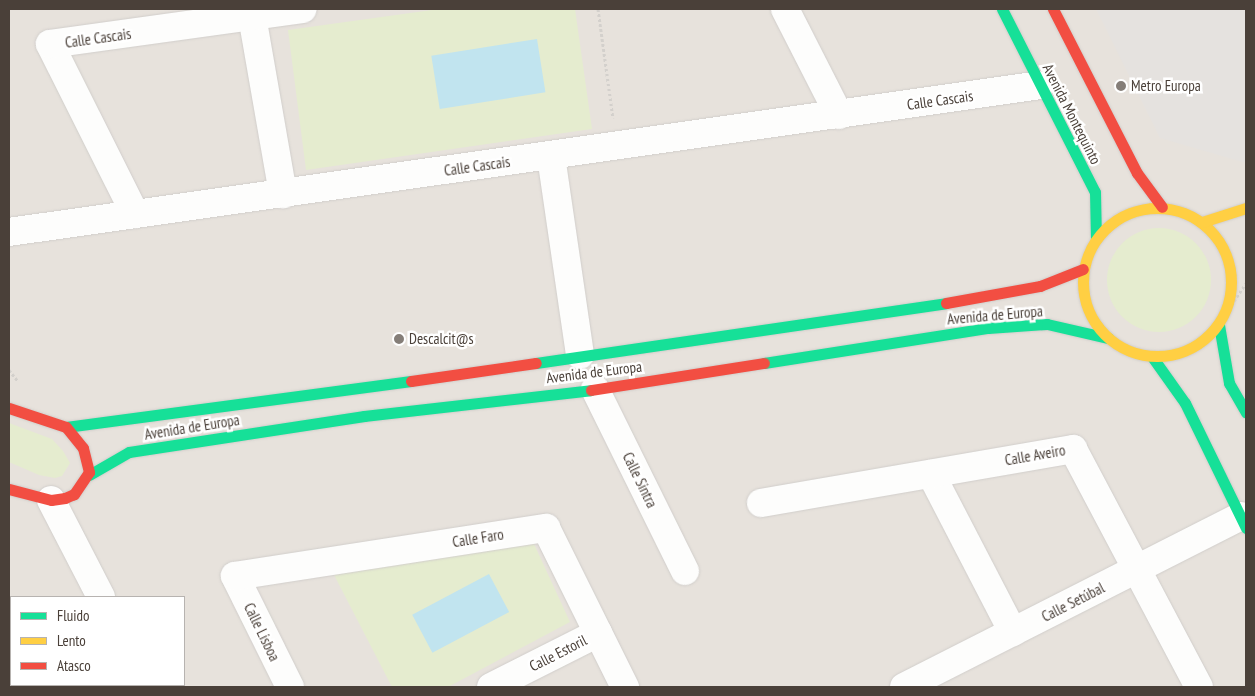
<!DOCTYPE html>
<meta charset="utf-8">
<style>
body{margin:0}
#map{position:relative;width:1255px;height:696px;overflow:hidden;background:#f3f1ee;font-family:"PT Sans Narrow",sans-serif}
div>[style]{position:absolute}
.residential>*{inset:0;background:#e7e2dc}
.green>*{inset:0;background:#e5eccf}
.round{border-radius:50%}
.parking>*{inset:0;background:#e5e2df}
.water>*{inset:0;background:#c1e4ef;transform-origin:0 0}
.path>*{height:3px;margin-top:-1.5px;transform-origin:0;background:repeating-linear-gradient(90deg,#d3d0cc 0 2.5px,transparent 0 5px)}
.roads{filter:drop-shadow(0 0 1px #d1cecb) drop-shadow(0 0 1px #d1cecb)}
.street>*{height:28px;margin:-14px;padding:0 14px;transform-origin:14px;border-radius:14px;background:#fdfdfc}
.fast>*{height:11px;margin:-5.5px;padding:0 5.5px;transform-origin:5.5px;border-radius:5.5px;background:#16e098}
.slow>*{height:11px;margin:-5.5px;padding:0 5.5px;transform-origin:5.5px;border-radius:5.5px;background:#ffcf43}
.slow>.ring{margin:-5.5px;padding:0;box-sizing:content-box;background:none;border:11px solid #ffcf43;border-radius:50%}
.jam>*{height:11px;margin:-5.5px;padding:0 5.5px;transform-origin:5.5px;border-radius:5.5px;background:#f24e42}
.dots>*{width:14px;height:14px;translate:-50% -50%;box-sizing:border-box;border:2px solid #fff;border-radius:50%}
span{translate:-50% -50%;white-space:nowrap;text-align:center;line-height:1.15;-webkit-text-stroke:5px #fff;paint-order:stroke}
.street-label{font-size:15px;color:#4a4039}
.poi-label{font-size:15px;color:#4a4039}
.left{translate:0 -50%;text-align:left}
.frame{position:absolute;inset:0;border:10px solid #4a4039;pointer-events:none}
.legend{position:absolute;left:10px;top:596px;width:175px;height:90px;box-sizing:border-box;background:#fff;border:1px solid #b7b3b0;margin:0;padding:6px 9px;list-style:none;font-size:15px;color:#4a4039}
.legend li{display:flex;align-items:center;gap:10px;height:25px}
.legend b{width:25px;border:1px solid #b7b3b0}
</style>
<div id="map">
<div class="residential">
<i style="clip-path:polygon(evenodd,9px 9px,1246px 9px,1246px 687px,9px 687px,9px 9px,11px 597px,184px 597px,184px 685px,11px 685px,11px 597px)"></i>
</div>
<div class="green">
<i style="clip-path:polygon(439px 9px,575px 9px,592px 129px,306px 170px,288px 30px)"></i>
<i class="round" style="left:1107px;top:228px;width:104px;height:104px"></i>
<i style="clip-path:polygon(9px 423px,52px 439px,63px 451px,70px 463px,62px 476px,55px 478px,39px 475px,9px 462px)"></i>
<i style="clip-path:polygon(534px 544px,570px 622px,448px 687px,392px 687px,332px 571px)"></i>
</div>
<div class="parking">
<i style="clip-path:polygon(1096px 9px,1246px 9px,1246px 163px,1160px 138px)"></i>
</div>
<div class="water">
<i style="left:537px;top:39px;width:54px;height:107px;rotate:81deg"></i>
<i style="left:489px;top:574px;width:43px;height:87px;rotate:62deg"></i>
</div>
<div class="path">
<i style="left:598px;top:9px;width:110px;rotate:82.2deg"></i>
<i style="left:1234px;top:301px;width:22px;rotate:-56deg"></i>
<i style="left:9px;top:370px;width:14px;rotate:51deg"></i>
</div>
<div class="roads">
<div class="street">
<i style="left:785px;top:9px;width:119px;rotate:63deg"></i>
<i style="left:252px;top:16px;width:181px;rotate:80.1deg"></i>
<i style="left:551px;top:156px;width:201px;rotate:81.7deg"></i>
<i style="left:135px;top:214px;width:190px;rotate:-116.6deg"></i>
<i style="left:50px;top:44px;width:255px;rotate:-7.9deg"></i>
<i style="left:9px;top:232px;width:1041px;rotate:-8.11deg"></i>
<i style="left:595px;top:389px;width:203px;rotate:63.7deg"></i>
<i style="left:931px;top:474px;width:178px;rotate:62.6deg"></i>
<i style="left:51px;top:500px;width:109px;rotate:62.7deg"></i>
<i style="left:761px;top:503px;width:317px;rotate:-9.8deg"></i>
<i style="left:1073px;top:449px;width:269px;rotate:62.1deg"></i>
<i style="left:146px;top:685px;width:2px;rotate:63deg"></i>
<i style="left:290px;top:687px;width:124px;rotate:-116.4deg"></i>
<i style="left:235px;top:576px;width:315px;rotate:-8.8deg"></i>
<i style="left:546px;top:528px;width:178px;rotate:63.6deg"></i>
<i style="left:491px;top:687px;width:120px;rotate:-26.8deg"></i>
<i style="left:904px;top:687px;width:378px;rotate:-26.9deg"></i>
</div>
<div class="fast">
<i style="left:1002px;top:9px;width:205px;rotate:63.1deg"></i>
<i style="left:1095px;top:192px;width:46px;rotate:88.8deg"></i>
<i style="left:1219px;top:325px;width:59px;rotate:80.2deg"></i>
<i style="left:1229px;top:383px;width:34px;rotate:60deg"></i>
<i style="left:1153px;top:358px;width:55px;rotate:54.6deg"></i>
<i style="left:1185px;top:403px;width:139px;rotate:64deg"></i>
<i style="left:536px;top:363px;width:414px;rotate:-8.3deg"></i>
<i style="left:764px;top:363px;width:227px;rotate:-8.9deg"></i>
<i style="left:988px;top:328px;width:59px;rotate:-3.9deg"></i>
<i style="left:1047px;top:324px;width:63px;rotate:12.9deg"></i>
<i style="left:66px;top:427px;width:348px;rotate:-7.6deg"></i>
<i style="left:89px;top:475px;width:46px;rotate:-29.9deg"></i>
<i style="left:129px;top:452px;width:238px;rotate:-8.7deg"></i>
<i style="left:364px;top:416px;width:228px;rotate:-6.5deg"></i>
</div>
<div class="slow">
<i class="ring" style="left:1083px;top:208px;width:137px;height:137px"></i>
<i style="left:1202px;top:222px;width:46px;rotate:-17.7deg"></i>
</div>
<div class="jam">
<i style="left:1053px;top:9px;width:184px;rotate:62.9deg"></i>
<i style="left:1137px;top:173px;width:42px;rotate:53.7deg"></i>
<i style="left:946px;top:303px;width:96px;rotate:-10.3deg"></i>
<i style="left:1040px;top:286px;width:46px;rotate:-21.6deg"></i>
<i style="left:411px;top:381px;width:126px;rotate:-8.2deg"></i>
<i style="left:591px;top:390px;width:175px;rotate:-8.9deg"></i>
<i style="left:9px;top:408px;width:60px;rotate:18.4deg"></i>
<i style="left:66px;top:427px;width:27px;rotate:51deg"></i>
<i style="left:83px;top:448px;width:25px;rotate:76deg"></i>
<i style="left:89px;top:472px;width:27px;rotate:124deg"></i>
<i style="left:74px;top:494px;width:10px;rotate:156deg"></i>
<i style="left:65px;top:498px;width:14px;rotate:172deg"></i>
<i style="left:51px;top:500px;width:43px;rotate:-165.3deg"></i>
</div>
</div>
<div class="dots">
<i style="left:1121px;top:86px;background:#857e78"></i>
<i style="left:399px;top:339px;background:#857e78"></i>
</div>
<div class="street-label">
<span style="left:98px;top:38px;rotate:-8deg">Calle Cascais</span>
<span style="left:940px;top:100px;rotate:-8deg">Calle Cascais</span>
<span style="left:1072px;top:114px;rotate:63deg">Avenida Montequinto</span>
<span style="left:477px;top:166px;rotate:-8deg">Calle Cascais</span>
<span style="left:995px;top:315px;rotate:-5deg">Avenida de Europa</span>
<span style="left:594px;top:372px;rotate:-7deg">Avenida de Europa</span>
<span style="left:192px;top:427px;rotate:-9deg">Avenida de Europa</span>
<span style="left:1035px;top:455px;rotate:-10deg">Calle Aveiro</span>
<span style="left:640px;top:480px;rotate:64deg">Calle Sintra</span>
<span style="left:478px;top:538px;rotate:-9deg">Calle Faro</span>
<span style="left:1073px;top:602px;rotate:-27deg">Calle Setúbal</span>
<span style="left:262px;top:632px;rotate:64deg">Calle Lisboa</span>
<span style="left:558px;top:653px;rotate:-27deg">Calle Estoril</span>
</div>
<div class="poi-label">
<span class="left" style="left:1131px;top:86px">Metro Europa</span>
<span class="left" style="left:409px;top:339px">Descalcit@s</span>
</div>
<div class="frame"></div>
<ul class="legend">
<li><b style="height:6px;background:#16e098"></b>Fluido</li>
<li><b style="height:6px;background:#ffcf43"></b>Lento</li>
<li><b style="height:6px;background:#f24e42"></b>Atasco</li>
</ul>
</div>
